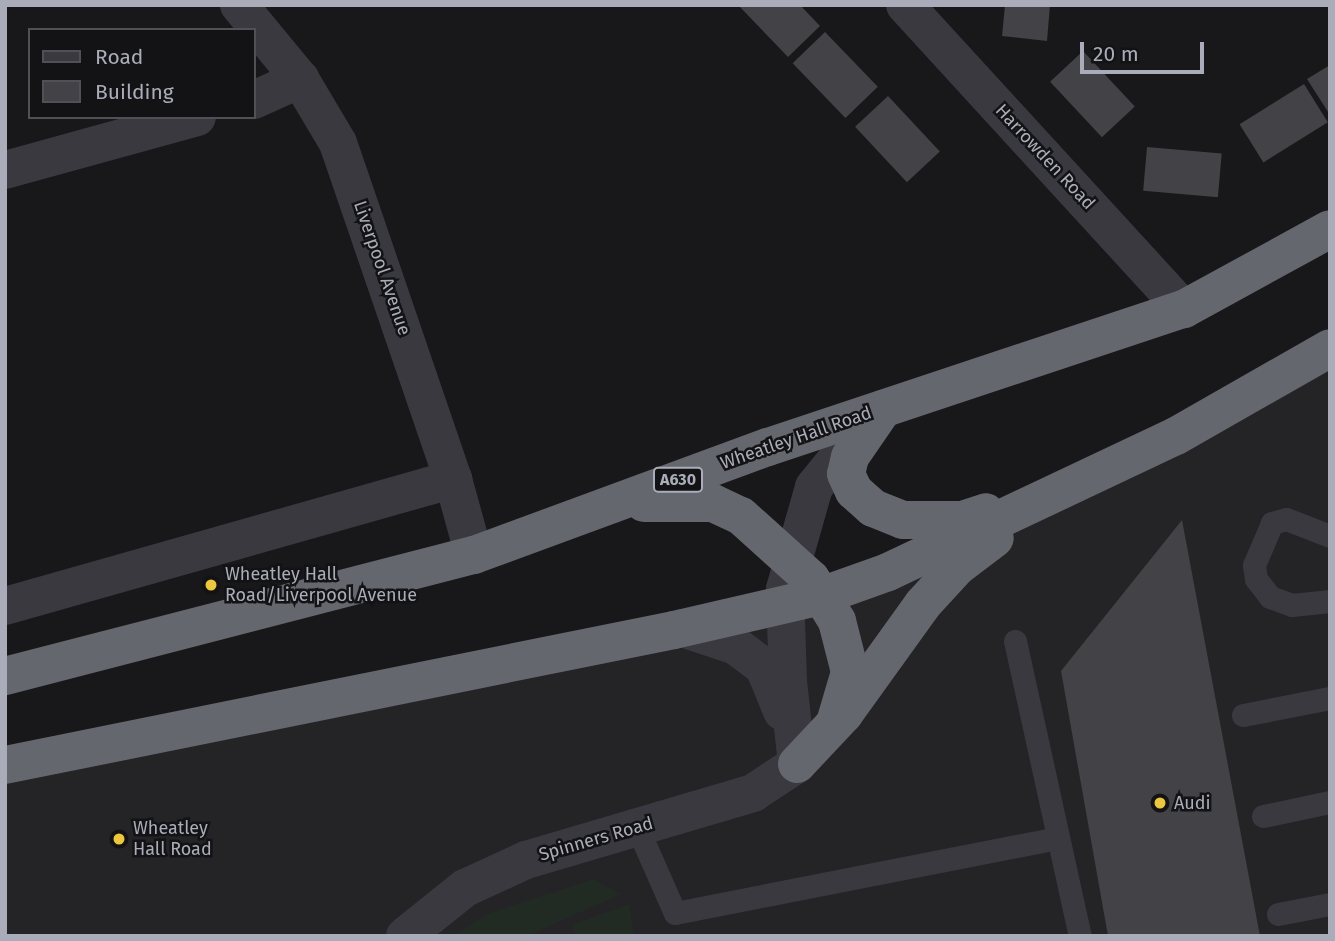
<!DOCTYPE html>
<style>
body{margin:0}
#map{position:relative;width:1335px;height:941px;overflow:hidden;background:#18181a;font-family:"Fira Sans",sans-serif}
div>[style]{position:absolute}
.built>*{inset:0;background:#242427}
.green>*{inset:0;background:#222a24}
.building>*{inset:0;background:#424247;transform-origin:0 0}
.lane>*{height:23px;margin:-11.5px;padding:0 11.5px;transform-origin:11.5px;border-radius:11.5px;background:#39393f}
.street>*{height:38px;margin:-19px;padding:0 19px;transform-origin:19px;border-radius:19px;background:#39393f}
.highway>*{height:38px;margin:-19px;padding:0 19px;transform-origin:19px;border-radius:19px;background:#65676f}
.dots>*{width:19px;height:19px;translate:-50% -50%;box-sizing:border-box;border:4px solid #131315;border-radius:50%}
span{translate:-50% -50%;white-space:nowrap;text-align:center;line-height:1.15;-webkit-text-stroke:5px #131315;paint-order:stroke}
.shield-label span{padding:2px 5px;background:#131315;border:2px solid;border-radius:5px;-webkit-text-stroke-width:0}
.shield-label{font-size:16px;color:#aaadb9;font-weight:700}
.street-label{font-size:18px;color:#aaadb9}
.poi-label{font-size:18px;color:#aaadb9}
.left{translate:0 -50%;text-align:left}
.frame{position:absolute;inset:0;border:7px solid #aaadb9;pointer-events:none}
.legend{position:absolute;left:28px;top:28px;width:228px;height:91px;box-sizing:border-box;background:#131315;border:2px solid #4f5157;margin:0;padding:9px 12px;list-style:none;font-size:21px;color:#aaadb9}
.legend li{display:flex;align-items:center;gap:14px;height:35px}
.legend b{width:35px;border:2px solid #4f5157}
.scale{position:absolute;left:1080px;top:42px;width:124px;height:32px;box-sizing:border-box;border:4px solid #aaadb9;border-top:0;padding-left:9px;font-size:21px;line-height:24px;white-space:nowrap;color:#aaadb9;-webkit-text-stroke:5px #131315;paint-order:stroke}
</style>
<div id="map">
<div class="built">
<i style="clip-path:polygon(1330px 348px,1330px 936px,5px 936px,5px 765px,821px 596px)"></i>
</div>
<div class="green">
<i style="clip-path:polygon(593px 879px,621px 894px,527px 936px,453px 936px,487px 914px)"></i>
<i style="clip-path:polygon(629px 904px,634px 936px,575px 936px,572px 925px)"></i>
</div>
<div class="building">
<i style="clip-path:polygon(738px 5px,800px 5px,820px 26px,788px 57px)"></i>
<i style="clip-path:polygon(1005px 5px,1050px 5px,1047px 41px,1002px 36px)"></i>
<i style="left:825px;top:32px;width:76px;height:45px;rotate:46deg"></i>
<i style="left:1083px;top:51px;width:76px;height:45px;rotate:47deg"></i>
<i style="clip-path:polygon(1330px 65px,1330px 115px,1307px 79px)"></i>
<i style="left:1304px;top:84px;width:45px;height:76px;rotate:58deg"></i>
<i style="left:888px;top:96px;width:76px;height:45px;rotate:47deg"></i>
<i style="left:1147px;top:147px;width:75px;height:44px;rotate:5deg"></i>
<i style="clip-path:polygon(1182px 520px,1260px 936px,1108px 936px,1061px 671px)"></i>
</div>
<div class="lane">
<i style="left:1330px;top:536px;width:47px;rotate:-158.9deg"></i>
<i style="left:1286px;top:519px;width:15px;rotate:164deg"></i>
<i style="left:1272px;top:523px;width:46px;rotate:113.2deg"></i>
<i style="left:1254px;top:565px;width:14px;rotate:82deg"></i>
<i style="left:1256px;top:579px;width:23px;rotate:52deg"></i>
<i style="left:1270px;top:597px;width:23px;rotate:20deg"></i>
<i style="left:1292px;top:605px;width:38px;rotate:-6deg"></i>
<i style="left:1015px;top:641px;width:302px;rotate:77.6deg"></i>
<i style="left:1243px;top:715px;width:89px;rotate:-11.1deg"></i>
<i style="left:1263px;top:816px;width:68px;rotate:-11.8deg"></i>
<i style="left:637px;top:827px;width:94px;rotate:66.2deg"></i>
<i style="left:675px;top:913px;width:390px;rotate:-11.1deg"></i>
<i style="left:1278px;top:914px;width:53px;rotate:-10.9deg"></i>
</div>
<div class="street">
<i style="left:239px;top:5px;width:96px;rotate:50.5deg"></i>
<i style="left:300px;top:79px;width:74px;rotate:59.3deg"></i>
<i style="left:338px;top:143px;width:355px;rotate:71.1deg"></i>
<i style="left:453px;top:479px;width:79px;rotate:74.6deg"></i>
<i style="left:905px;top:5px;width:413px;rotate:47.5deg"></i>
<i style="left:254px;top:100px;width:51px;rotate:-24.5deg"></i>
<i style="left:5px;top:170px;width:199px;rotate:-15.4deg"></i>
<i style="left:5px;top:606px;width:466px;rotate:-15.8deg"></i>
<i style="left:682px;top:628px;width:57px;rotate:18.4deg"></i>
<i style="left:736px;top:646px;width:35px;rotate:37deg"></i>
<i style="left:764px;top:667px;width:48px;rotate:67.8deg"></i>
<i style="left:797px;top:764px;width:83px;rotate:-96.2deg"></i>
<i style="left:788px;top:681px;width:92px;rotate:-91.9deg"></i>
<i style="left:785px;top:589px;width:106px;rotate:-74.1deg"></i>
<i style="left:814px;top:487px;width:76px;rotate:-50.9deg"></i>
<i style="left:405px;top:936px;width:77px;rotate:-38.7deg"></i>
<i style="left:465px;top:888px;width:67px;rotate:-24.7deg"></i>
<i style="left:526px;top:860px;width:237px;rotate:-16.4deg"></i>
<i style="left:753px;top:793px;width:53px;rotate:-33.4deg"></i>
</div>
<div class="highway">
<i style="left:883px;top:409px;width:58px;rotate:124.5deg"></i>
<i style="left:850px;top:457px;width:17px;rotate:103deg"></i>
<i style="left:846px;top:474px;width:19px;rotate:65deg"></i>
<i style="left:854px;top:491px;width:25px;rotate:42deg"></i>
<i style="left:873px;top:508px;width:32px;rotate:22deg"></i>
<i style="left:903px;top:520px;width:59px"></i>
<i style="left:962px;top:520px;width:25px;rotate:-18deg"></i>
<i style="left:644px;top:503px;width:69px"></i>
<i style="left:713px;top:503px;width:31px;rotate:25deg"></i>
<i style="left:741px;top:516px;width:94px;rotate:42deg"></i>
<i style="left:811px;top:579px;width:49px;rotate:58.2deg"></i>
<i style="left:837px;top:621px;width:53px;rotate:75.7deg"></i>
<i style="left:850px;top:672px;width:53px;rotate:106.4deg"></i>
<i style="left:5px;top:676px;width:484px;rotate:-14.5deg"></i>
<i style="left:474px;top:555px;width:313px;rotate:-20.2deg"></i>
<i style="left:768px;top:447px;width:438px;rotate:-18.4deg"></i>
<i style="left:1184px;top:309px;width:166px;rotate:-28.7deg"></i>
<i style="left:797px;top:764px;width:69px;rotate:-46.8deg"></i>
<i style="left:844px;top:714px;width:135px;rotate:-54.3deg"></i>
<i style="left:923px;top:604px;width:52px;rotate:-47.4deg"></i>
<i style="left:958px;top:566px;width:46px;rotate:-37.1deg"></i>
<i style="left:5px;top:765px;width:682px;rotate:-11.41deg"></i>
<i style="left:674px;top:630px;width:151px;rotate:-13deg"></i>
<i style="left:821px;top:596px;width:71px;rotate:-19.7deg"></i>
<i style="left:888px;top:572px;width:318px;rotate:-25.3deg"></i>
<i style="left:1176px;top:436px;width:177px;rotate:-29.7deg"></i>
</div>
<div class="dots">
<i style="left:211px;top:585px;background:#ecc63e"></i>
<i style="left:1160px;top:803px;background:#ecc63e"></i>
<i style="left:119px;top:839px;background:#ecc63e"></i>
</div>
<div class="shield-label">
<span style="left:678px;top:480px">A630</span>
</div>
<div class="street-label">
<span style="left:1045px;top:157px;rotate:47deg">Harrowden Road</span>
<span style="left:382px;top:268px;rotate:71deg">Liverpool Avenue</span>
<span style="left:796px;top:438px;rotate:-19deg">Wheatley Hall Road</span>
<span style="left:596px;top:839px;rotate:-16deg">Spinners Road</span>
</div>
<div class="poi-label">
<span class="left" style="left:225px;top:585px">Wheatley Hall<br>Road/Liverpool Avenue</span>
<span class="left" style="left:1174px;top:803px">Audi</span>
<span class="left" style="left:133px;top:839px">Wheatley<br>Hall Road</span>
</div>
<div class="frame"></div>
<ul class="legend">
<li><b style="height:9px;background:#39393f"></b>Road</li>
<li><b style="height:19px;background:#424247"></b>Building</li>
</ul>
<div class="scale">20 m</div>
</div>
